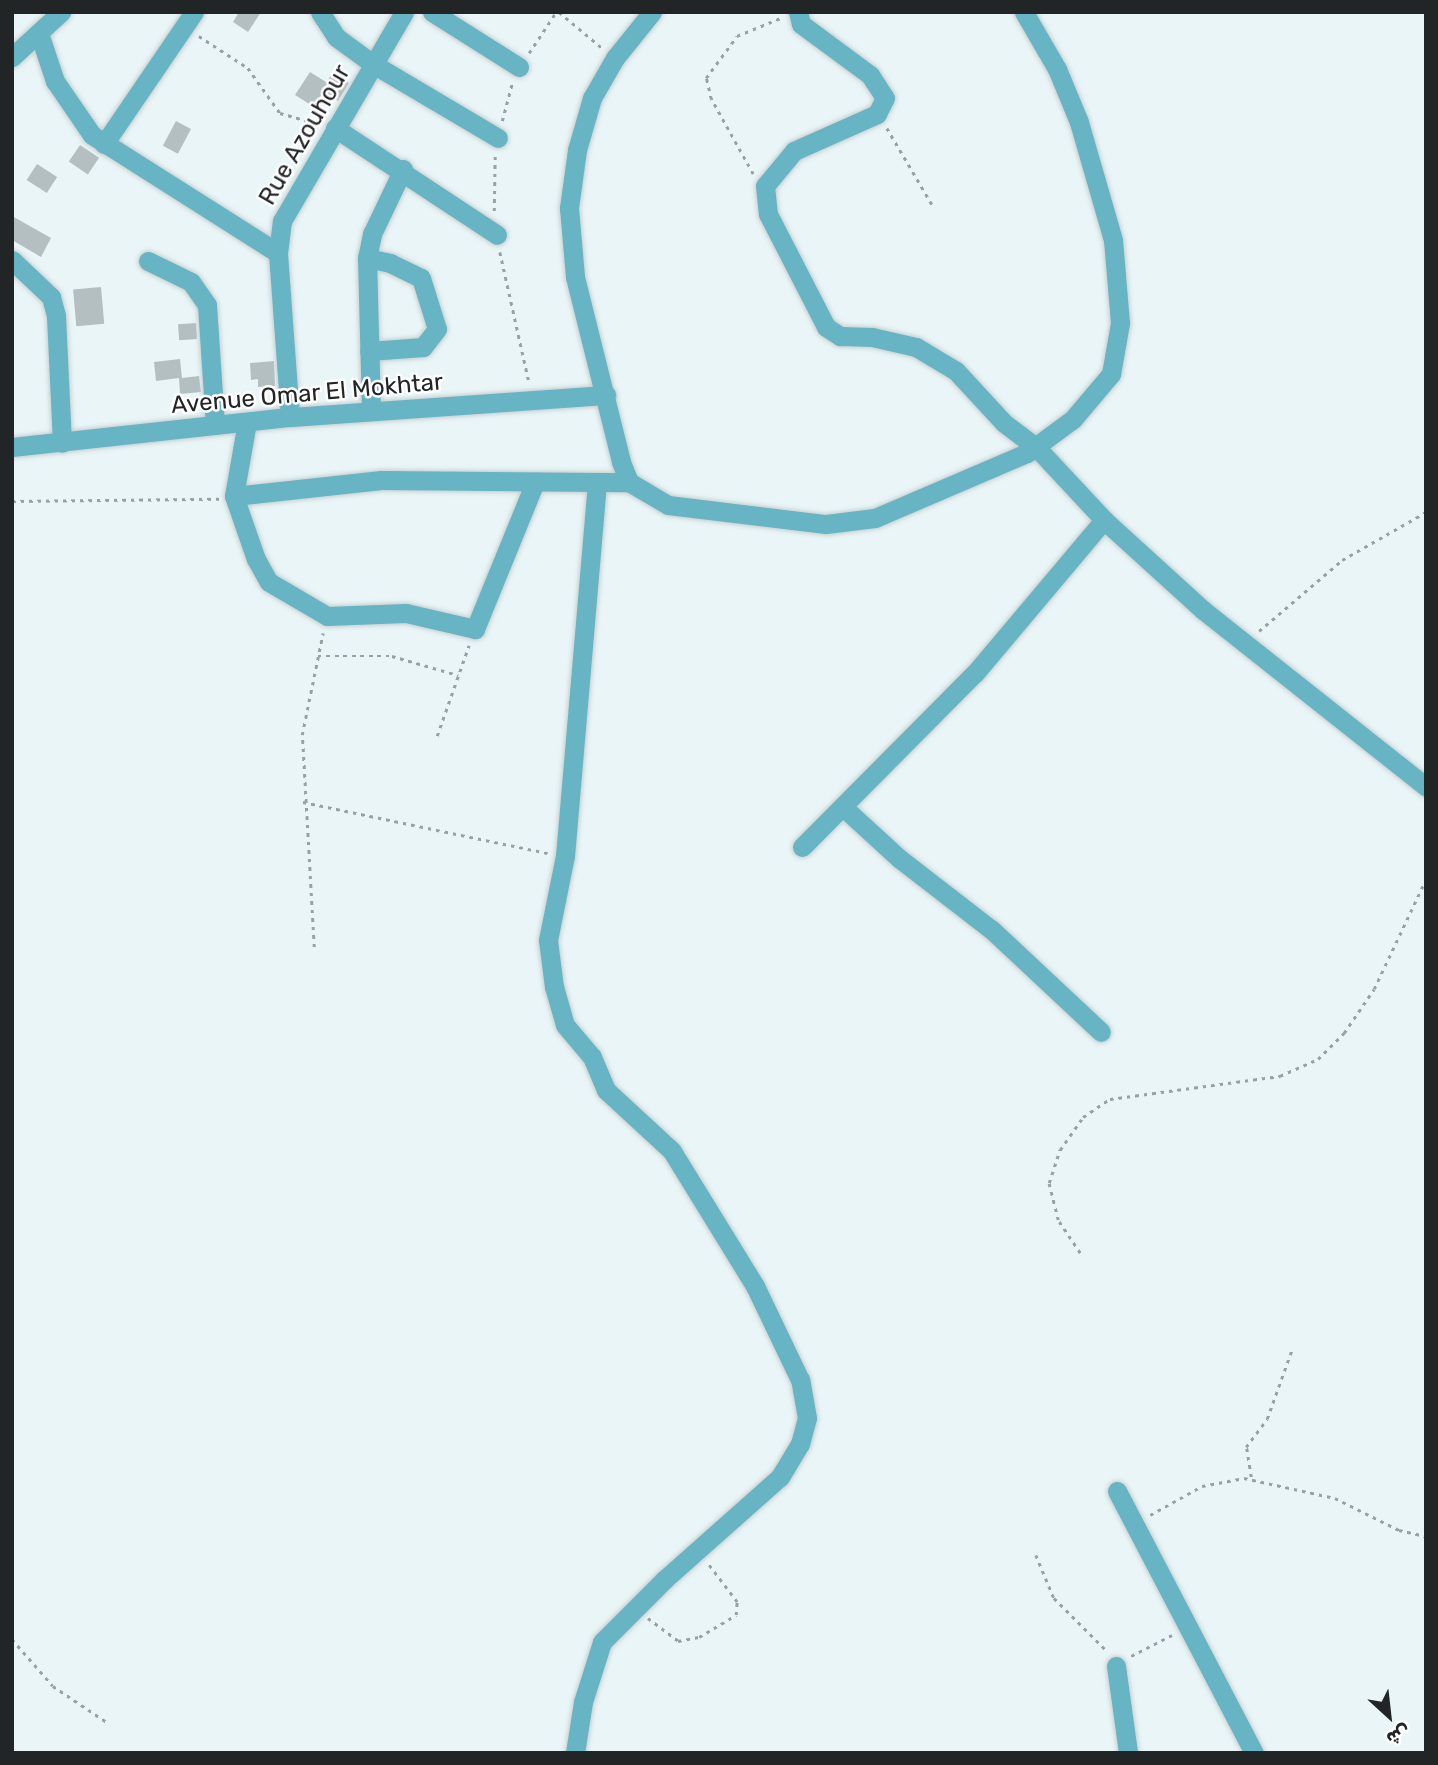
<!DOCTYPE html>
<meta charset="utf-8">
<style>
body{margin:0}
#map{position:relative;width:1438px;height:1765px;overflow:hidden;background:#eaf5f7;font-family:Rubik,Vazirmatn,sans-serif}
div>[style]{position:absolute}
.building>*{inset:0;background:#b4bfc1;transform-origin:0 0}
.path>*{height:2.5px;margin-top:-1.25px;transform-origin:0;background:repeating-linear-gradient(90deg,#99a2a3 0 3.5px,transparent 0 8.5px)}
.roads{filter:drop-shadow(0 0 2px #c6d0d1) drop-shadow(0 0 2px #c6d0d1)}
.minor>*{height:19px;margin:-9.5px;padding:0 9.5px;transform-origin:9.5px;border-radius:9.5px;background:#66b4c4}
span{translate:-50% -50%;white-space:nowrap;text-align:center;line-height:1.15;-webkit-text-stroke:5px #fff;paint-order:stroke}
.street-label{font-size:24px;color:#212525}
.frame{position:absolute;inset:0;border:14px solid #212525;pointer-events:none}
.north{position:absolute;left:1354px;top:1681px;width:70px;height:70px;-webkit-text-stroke:5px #fff;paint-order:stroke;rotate:153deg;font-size:19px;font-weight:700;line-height:28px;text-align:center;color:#212525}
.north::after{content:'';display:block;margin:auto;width:24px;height:32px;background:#212525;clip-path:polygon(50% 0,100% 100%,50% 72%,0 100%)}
</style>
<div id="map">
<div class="building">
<i style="clip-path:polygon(239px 12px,261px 12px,248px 32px,233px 22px)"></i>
<i style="clip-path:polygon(310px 72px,326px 82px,333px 73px,349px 83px,338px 101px,323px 92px,314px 107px,295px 95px)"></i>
<i style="left:176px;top:121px;width:17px;height:28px;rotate:28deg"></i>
<i style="left:80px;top:145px;width:23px;height:20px;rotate:34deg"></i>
<i style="left:37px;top:164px;width:24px;height:19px;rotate:33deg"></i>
<i style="clip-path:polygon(12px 216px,51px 238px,41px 257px,12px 240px)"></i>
<i style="left:101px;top:287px;width:37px;height:28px;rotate:85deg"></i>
<i style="left:196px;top:323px;width:16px;height:18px;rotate:86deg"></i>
<i style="clip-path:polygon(180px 359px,182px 378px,199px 376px,201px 392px,180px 394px,179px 378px,156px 381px,154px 362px)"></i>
<i style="clip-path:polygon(274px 361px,275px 386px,258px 387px,258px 379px,251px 380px,250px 363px)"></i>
</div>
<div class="path">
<i style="left:559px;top:12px;width:55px;rotate:39.8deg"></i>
<i style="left:199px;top:36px;width:59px;rotate:33.1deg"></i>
<i style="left:248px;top:68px;width:55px;rotate:54.6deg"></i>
<i style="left:280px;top:113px;width:40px;rotate:16deg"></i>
<i style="left:529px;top:53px;width:49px;rotate:-56.6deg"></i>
<i style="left:502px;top:121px;width:39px;rotate:-75deg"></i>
<i style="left:887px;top:128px;width:91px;rotate:59.5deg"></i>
<i style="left:753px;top:174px;width:86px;rotate:-119.2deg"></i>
<i style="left:711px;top:99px;width:22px;rotate:-103deg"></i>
<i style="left:706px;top:78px;width:52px;rotate:-53.6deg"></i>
<i style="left:737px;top:36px;width:50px;rotate:-22.4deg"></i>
<i style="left:494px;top:211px;width:57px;rotate:-89deg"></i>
<i style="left:500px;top:252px;width:133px;rotate:77.4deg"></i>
<i style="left:12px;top:501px;width:207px;rotate:-0.6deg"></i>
<i style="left:1259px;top:631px;width:109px;rotate:-40.5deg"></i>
<i style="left:1342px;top:560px;width:97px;rotate:-29.7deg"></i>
<i style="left:318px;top:656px;width:74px"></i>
<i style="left:392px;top:656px;width:69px;rotate:16.1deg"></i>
<i style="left:437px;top:736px;width:96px;rotate:-70.6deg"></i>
<i style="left:303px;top:802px;width:250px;rotate:11.8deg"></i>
<i style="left:314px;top:947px;width:212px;rotate:-93.2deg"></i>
<i style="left:302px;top:735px;width:104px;rotate:-78.4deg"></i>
<i style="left:1080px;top:1253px;width:40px;rotate:-124deg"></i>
<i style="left:1058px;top:1220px;width:38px;rotate:-104deg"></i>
<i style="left:1049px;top:1183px;width:35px;rotate:-72deg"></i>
<i style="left:1060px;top:1150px;width:40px;rotate:-55.1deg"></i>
<i style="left:1083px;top:1117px;width:32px;rotate:-34deg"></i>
<i style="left:1110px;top:1099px;width:172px;rotate:-7.7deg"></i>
<i style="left:1280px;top:1076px;width:42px;rotate:-24.1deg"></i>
<i style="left:1318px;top:1059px;width:37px;rotate:-45deg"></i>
<i style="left:1344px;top:1033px;width:53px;rotate:-55.7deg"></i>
<i style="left:1374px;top:989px;width:122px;rotate:-64.7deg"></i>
<i style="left:1251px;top:1477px;width:30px;rotate:-99deg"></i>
<i style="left:1246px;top:1447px;width:35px;rotate:-53deg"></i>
<i style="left:1267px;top:1419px;width:74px;rotate:-70.3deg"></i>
<i style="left:1150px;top:1515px;width:60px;rotate:-29.1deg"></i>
<i style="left:1202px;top:1486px;width:43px;rotate:-10.8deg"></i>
<i style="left:1244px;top:1478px;width:93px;rotate:12.4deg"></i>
<i style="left:1335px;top:1498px;width:72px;rotate:26.6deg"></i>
<i style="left:1399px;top:1530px;width:28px;rotate:13deg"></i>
<i style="left:1036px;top:1555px;width:47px;rotate:67.3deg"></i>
<i style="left:1054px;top:1598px;width:75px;rotate:45deg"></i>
<i style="left:648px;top:1618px;width:38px;rotate:37deg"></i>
<i style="left:678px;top:1641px;width:21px;rotate:-11deg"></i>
<i style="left:699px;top:1637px;width:43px;rotate:-30.7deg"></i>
<i style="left:736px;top:1615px;width:13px;rotate:-86deg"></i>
<i style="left:737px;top:1602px;width:48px;rotate:-127.3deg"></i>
<i style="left:12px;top:1639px;width:62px;rotate:48.9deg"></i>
<i style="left:53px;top:1686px;width:66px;rotate:33.9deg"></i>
<i style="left:1131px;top:1656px;width:46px;rotate:-27.1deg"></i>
</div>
<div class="roads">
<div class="minor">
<i style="left:320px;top:12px;width:30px;rotate:57deg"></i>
<i style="left:336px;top:37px;width:46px;rotate:36.1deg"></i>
<i style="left:373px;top:64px;width:145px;rotate:30.6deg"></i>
<i style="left:432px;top:12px;width:103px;rotate:32.3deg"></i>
<i style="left:652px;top:12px;width:59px;rotate:128.8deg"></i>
<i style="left:615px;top:58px;width:46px;rotate:119.9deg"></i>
<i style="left:592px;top:98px;width:54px;rotate:106.1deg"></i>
<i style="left:577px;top:150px;width:59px;rotate:97.9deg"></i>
<i style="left:569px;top:208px;width:69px;rotate:85deg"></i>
<i style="left:575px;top:277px;width:191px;rotate:76deg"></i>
<i style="left:621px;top:462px;width:22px;rotate:68deg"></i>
<i style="left:629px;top:482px;width:45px;rotate:30.5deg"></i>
<i style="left:668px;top:505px;width:159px;rotate:6.9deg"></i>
<i style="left:826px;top:524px;width:49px;rotate:-7deg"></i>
<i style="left:875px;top:518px;width:165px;rotate:-23.2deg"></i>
<i style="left:1027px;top:453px;width:57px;rotate:-36.5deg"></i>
<i style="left:1073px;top:419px;width:59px;rotate:-49.8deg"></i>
<i style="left:1111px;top:374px;width:52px;rotate:-80deg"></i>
<i style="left:1120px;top:323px;width:83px;rotate:-94.8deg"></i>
<i style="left:1113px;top:240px;width:123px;rotate:-106.1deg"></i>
<i style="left:1079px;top:122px;width:57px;rotate:-112.5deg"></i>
<i style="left:1057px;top:69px;width:66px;rotate:-120.1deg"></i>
<i style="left:798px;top:12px;width:12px;rotate:76deg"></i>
<i style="left:801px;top:24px;width:86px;rotate:36.5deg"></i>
<i style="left:870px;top:75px;width:27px;rotate:57deg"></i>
<i style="left:885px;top:98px;width:18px;rotate:117deg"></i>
<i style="left:877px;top:114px;width:91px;rotate:156deg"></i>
<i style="left:794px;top:151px;width:45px;rotate:129.6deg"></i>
<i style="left:765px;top:186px;width:28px;rotate:84deg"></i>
<i style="left:768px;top:214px;width:127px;rotate:62.8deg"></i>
<i style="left:826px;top:327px;width:17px;rotate:33deg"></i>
<i style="left:840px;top:336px;width:32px;rotate:2deg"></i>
<i style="left:872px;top:337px;width:45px;rotate:12.8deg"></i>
<i style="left:916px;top:347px;width:47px;rotate:31deg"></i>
<i style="left:956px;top:371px;width:71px;rotate:47.3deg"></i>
<i style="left:1004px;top:423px;width:40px;rotate:37deg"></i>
<i style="left:1036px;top:447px;width:100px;rotate:47deg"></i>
<i style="left:1104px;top:520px;width:134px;rotate:42.3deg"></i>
<i style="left:1203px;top:610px;width:285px;rotate:38.4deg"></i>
<i style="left:39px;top:33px;width:51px;rotate:71.6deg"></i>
<i style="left:55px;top:81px;width:65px;rotate:55.6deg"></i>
<i style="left:92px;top:135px;width:220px;rotate:32.4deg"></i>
<i style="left:12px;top:57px;width:67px;rotate:-42.6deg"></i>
<i style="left:335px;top:128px;width:194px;rotate:33.4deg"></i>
<i style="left:104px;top:144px;width:160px;rotate:-55.7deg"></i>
<i style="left:367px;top:258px;width:24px;rotate:12deg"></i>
<i style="left:390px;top:263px;width:34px;rotate:26deg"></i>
<i style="left:421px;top:278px;width:53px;rotate:72.6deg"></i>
<i style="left:437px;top:329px;width:23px;rotate:128deg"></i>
<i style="left:423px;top:347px;width:54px;rotate:175.8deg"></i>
<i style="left:12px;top:260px;width:54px;rotate:43.5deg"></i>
<i style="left:51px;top:297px;width:20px;rotate:75deg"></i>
<i style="left:56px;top:316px;width:127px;rotate:87.3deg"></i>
<i style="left:148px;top:261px;width:48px;rotate:26deg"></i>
<i style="left:191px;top:282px;width:28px;rotate:55deg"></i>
<i style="left:207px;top:305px;width:120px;rotate:86.2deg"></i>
<i style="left:371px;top:410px;width:152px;rotate:-91.5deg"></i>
<i style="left:367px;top:258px;width:25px;rotate:-78deg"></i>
<i style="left:372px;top:234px;width:72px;rotate:-64.5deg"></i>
<i style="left:290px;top:417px;width:164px;rotate:-94.2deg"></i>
<i style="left:278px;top:253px;width:32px;rotate:-83deg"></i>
<i style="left:282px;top:221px;width:242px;rotate:-59.7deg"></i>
<i style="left:247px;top:422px;width:75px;rotate:100deg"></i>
<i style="left:234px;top:496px;width:67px;rotate:70.8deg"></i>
<i style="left:256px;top:559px;width:26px;rotate:61deg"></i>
<i style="left:269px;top:582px;width:67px;rotate:30.4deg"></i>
<i style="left:327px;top:616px;width:79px;rotate:-2.2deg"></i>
<i style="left:406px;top:613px;width:71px;rotate:13.1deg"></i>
<i style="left:475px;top:629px;width:159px;rotate:-67.8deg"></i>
<i style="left:12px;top:447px;width:280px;rotate:-6.2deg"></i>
<i style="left:290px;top:417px;width:317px;rotate:-4deg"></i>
<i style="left:234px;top:496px;width:148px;rotate:-6.2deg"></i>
<i style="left:381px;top:480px;width:248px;rotate:0.5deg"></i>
<i style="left:843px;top:807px;width:77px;rotate:42.4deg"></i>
<i style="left:900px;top:859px;width:116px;rotate:37.7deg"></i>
<i style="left:992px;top:930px;width:149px;rotate:43.1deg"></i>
<i style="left:802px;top:847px;width:245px;rotate:-45.2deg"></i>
<i style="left:975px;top:673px;width:200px;rotate:-49.9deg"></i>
<i style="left:1117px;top:1491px;width:296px;rotate:62.4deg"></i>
<i style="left:1116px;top:1666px;width:88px;rotate:82.1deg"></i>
<i style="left:575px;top:1753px;width:52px;rotate:-81.1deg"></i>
<i style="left:583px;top:1702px;width:63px;rotate:-72.4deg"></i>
<i style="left:602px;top:1642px;width:89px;rotate:-45deg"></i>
<i style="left:665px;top:1579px;width:154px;rotate:-41.6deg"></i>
<i style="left:780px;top:1477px;width:39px;rotate:-59deg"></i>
<i style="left:800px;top:1444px;width:27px;rotate:-75deg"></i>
<i style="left:807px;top:1418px;width:39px;rotate:-100deg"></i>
<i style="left:800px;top:1380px;width:104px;rotate:-115.6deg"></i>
<i style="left:755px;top:1286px;width:158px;rotate:-121.6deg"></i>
<i style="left:672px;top:1151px;width:90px;rotate:-137.3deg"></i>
<i style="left:606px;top:1090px;width:36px;rotate:-113deg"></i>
<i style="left:592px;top:1057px;width:42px;rotate:-130.2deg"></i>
<i style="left:565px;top:1025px;width:40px;rotate:-106deg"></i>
<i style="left:554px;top:987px;width:47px;rotate:-97.3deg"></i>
<i style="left:548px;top:940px;width:86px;rotate:-78.6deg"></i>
<i style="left:565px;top:856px;width:375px;rotate:-85.1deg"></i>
</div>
</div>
<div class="street-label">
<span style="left:305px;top:135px;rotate:-60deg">Rue Azouhour</span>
<span style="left:307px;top:394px;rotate:-5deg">Avenue Omar El Mokhtar</span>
</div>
<div class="frame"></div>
<div class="north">ش</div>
</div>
